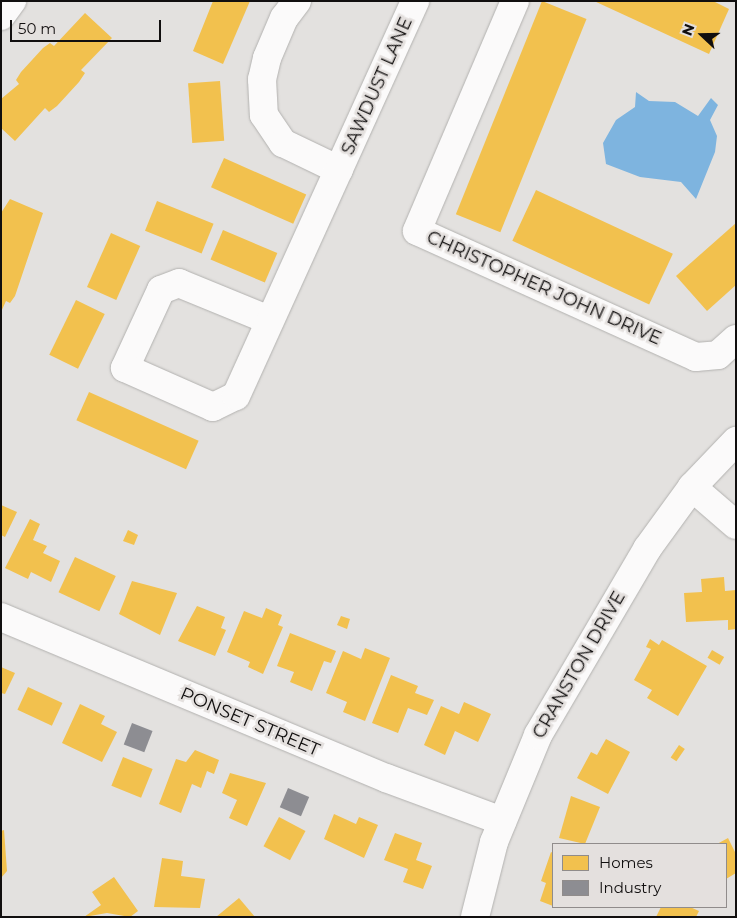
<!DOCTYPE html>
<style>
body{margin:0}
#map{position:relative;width:737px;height:918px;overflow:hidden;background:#e3e1df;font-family:Montserrat,sans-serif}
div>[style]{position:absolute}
.water>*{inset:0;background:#7eb4df}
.homes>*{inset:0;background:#f2c14e;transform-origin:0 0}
.industry>*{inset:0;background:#8d8d92;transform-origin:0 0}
.roads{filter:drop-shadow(0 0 1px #b2b1af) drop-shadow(0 0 1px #b2b1af)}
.minor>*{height:28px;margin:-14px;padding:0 14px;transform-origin:14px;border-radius:14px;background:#fbfafa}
span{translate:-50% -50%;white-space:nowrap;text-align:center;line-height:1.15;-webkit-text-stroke:5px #e4e0de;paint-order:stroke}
.street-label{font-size:18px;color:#110f0f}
.frame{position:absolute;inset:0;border:2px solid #110f0f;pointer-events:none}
.legend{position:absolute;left:552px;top:843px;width:175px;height:65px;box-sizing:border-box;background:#e4e0de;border:1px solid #908c8b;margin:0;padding:6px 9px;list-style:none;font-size:15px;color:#110f0f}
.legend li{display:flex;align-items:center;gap:10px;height:25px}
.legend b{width:25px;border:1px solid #908c8b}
.north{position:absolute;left:677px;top:10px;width:50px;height:50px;-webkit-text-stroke:4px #e4e0de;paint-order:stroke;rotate:291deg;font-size:14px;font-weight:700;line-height:20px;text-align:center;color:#110f0f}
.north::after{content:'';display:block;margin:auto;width:18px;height:22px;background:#110f0f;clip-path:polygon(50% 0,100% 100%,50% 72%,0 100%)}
.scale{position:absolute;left:10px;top:20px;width:151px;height:22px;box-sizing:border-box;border:2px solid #110f0f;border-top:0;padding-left:6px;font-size:15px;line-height:18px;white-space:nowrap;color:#110f0f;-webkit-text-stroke:4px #e4e0de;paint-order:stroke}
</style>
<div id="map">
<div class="water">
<i style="clip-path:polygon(636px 92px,649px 101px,675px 102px,698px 116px,711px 98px,718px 105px,710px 120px,717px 136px,715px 152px,696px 199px,681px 182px,640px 177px,606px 164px,603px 143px,616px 120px,635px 107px)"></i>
</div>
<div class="homes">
<i style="clip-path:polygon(213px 1px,250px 1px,223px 64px,193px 51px)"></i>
<i style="left:542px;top:1px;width:48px;height:230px;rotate:22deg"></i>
<i style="clip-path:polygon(594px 1px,713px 1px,729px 9px,709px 54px)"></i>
<i style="clip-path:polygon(85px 13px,112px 38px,81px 70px,85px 73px,79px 82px,57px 106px,49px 112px,45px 108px,15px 141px,1px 128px,1px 99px,19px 84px,16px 80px,21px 72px,43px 48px,50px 43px,54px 46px)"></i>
<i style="left:220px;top:81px;width:60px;height:32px;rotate:86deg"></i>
<i style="left:224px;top:158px;width:90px;height:32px;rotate:24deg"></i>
<i style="left:536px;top:190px;width:151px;height:56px;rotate:25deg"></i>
<i style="clip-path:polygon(10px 199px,43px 213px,15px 296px,10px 303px,6px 301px,1px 312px,1px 213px)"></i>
<i style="left:157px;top:201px;width:61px;height:32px;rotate:22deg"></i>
<i style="clip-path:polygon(736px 223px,736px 285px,707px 311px,676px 276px)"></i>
<i style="left:223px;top:230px;width:59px;height:32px;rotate:23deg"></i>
<i style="left:111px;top:233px;width:32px;height:59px;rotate:24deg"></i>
<i style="left:76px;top:300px;width:32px;height:61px;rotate:26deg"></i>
<i style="left:89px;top:392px;width:120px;height:31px;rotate:24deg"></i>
<i style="clip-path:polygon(1px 505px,17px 512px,5px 537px,1px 535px)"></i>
<i style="clip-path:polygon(30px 519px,40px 524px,33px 540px,47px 546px,43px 553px,60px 561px,51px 582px,31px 572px,28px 579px,5px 568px)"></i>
<i style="clip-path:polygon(128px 530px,138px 535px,134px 545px,123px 541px)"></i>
<i style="left:75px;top:557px;width:45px;height:39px;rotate:25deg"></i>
<i style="clip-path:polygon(724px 577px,725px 591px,736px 590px,736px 629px,728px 630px,728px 620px,686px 622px,684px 593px,702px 592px,701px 579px)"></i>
<i style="clip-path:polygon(132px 581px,177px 593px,160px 635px,119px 614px)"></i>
<i style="clip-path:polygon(197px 606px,225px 617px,221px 628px,226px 630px,215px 656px,178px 641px)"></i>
<i style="clip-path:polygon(266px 608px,282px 615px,278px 625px,283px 627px,263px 674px,248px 667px,250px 662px,227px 652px,244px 611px,262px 618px)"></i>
<i style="clip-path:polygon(341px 616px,350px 619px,347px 629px,337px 625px)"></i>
<i style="clip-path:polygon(290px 633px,336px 651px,331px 663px,324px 661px,312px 691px,290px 682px,294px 672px,277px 666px)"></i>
<i style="clip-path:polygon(650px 639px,659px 645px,662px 640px,707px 666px,678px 716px,647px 698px,652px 690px,634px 680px,651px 649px,646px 647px)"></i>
<i style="clip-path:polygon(365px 648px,390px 658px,365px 721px,343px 712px,347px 702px,326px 693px,343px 651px,361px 659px)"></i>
<i style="left:712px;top:650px;width:14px;height:9px;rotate:30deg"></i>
<i style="clip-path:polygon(1px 667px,15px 673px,5px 694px,1px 693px)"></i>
<i style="clip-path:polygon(391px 675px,418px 686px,415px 693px,434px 700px,427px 715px,408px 708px,398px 733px,372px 723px)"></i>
<i style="left:28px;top:687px;width:38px;height:25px;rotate:25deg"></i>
<i style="clip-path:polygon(464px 702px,491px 714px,478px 742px,455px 731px,445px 755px,424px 745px,441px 706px,459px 714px)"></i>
<i style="clip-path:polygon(80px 704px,105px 716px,101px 724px,117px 732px,102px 762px,62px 743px)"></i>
<i style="clip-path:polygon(606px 739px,630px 752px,608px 794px,577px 778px,591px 752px,597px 755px)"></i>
<i style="left:679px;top:745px;width:7px;height:15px;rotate:34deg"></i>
<i style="clip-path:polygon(195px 750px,219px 760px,214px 774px,207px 771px,201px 788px,192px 784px,181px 813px,159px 804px,176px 759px,186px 762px)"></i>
<i style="left:123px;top:757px;width:32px;height:31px;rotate:22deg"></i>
<i style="clip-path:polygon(230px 773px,266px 783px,247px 826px,229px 818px,237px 800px,222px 793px)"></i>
<i style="clip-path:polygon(571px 796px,600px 807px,585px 844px,559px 838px)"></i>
<i style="clip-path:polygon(334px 814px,356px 824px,359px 817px,378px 825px,364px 858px,324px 839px)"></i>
<i style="left:279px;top:817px;width:30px;height:33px;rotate:28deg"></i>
<i style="clip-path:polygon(4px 830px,7px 871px,1px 878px,1px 831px)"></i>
<i style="clip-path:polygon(395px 833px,422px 843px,416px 860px,432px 866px,423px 889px,403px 882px,408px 869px,384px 860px)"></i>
<i style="clip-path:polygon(728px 838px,736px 854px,736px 873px,726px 879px,726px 844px,717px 844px)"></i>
<i style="clip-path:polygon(551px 852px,553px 853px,553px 906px,540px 901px,546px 883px,541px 881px)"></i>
<i style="clip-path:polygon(162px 858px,183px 861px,181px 876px,205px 879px,200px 908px,154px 907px)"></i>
<i style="clip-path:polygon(114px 877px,138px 911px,130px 917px,107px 913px,84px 917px,101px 905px,92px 892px)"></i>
<i style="clip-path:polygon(239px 898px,255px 917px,216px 917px)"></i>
<i style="clip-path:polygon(661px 907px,690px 907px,699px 911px,696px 917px,656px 917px)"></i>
</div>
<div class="industry">
<i style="left:132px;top:723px;width:22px;height:23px;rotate:21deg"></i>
<i style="left:288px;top:788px;width:23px;height:21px;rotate:23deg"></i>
</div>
<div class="roads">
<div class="minor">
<i style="left:297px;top:1px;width:21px;rotate:127deg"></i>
<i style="left:284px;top:18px;width:43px;rotate:113deg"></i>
<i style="left:267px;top:58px;width:22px;rotate:103deg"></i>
<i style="left:262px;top:79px;width:36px;rotate:87deg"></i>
<i style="left:264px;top:115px;width:34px;rotate:56deg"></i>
<i style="left:283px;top:143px;width:62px;rotate:25.7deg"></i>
<i style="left:515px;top:1px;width:250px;rotate:113.1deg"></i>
<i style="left:417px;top:231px;width:306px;rotate:24.3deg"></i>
<i style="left:696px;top:357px;width:22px;rotate:-5deg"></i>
<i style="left:718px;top:355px;width:24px;rotate:-42deg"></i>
<i style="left:1px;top:16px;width:19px;rotate:-54deg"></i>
<i style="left:269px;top:320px;width:97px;rotate:-157.7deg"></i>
<i style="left:179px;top:283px;width:19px;rotate:159deg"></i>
<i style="left:161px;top:290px;width:86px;rotate:114.8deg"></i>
<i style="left:125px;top:368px;width:96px;rotate:23.9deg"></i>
<i style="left:213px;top:407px;width:25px;rotate:-26deg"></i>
<i style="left:236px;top:396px;width:434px;rotate:-65.6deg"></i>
<i style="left:692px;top:487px;width:58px;rotate:40.8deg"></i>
<i style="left:1px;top:617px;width:417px;rotate:22.7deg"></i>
<i style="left:386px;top:778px;width:124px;rotate:20.3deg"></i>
<i style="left:475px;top:917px;width:77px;rotate:-75.8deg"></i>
<i style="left:494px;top:842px;width:116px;rotate:-67.6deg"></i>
<i style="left:538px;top:735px;width:216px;rotate:-59.6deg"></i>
<i style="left:647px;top:549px;width:77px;rotate:-54deg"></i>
<i style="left:692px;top:487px;width:64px;rotate:-46.3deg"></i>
</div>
</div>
<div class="street-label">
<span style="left:377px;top:86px;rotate:-66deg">SAWDUST LANE</span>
<span style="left:544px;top:288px;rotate:24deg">CHRISTOPHER JOHN DRIVE</span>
<span style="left:579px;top:665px;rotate:-60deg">CRANSTON DRIVE</span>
<span style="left:250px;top:722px;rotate:23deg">PONSET STREET</span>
</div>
<div class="frame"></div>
<ul class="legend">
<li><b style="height:14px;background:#f2c14e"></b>Homes</li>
<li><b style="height:14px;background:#8d8d92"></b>Industry</li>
</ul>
<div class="north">N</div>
<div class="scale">50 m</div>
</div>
